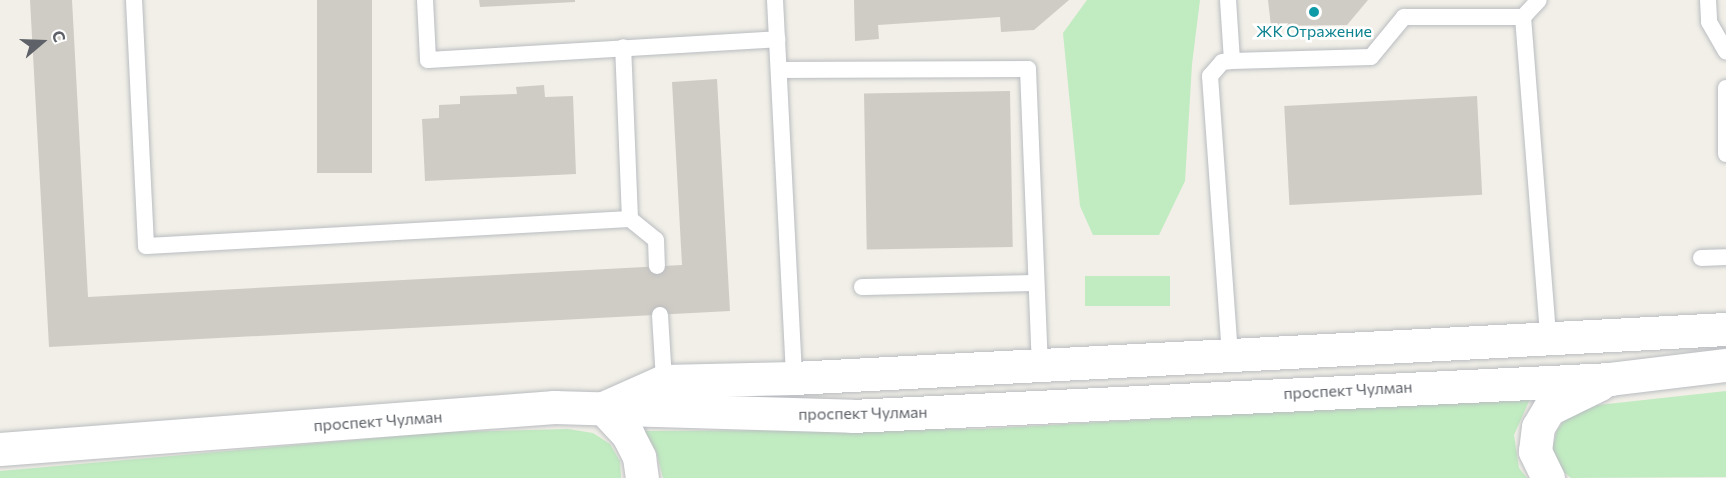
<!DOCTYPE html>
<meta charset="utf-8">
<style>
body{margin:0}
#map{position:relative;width:1726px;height:478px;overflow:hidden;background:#f1efe7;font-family:Commissioner,sans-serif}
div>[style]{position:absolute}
.green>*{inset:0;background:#c1ebc1;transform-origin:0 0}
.building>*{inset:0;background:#cfccc5;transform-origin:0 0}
.roads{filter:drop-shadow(0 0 2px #b9bcc1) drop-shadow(0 0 2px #b9bcc1)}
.service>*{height:16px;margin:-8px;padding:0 8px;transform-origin:8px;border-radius:8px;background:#fff}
.minor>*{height:33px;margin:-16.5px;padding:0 16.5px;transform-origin:16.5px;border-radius:16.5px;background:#fff}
.secondary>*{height:33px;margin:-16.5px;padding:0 16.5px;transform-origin:16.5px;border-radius:16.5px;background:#fff}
.dots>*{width:16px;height:16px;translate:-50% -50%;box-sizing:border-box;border:3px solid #fff;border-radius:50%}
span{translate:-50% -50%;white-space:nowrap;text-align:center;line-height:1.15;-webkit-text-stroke:5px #fff;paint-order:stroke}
.culture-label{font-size:16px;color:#0d838f}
.street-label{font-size:16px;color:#5e6268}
.north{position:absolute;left:12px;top:12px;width:60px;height:60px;-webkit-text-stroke:4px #fff;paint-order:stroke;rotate:71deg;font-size:16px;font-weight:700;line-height:24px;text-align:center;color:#5e6268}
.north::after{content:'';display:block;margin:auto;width:21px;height:27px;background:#5e6268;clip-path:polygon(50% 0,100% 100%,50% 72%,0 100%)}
</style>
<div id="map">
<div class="green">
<i style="clip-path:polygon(1087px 0,1200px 0,1192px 64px,1185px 181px,1159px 235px,1093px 235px,1080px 206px,1063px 33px)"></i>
<i style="left:1170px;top:276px;width:30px;height:85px;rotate:90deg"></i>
<i style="clip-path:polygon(1726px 391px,1726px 477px,1571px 478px,1559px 468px,1552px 450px,1557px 430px,1569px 415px,1589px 406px)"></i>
<i style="clip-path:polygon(1531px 397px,1514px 435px,1519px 468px,1527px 478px,663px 478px,656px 451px,645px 431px,981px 429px)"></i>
<i style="clip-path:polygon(568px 429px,593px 433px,610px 444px,620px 461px,621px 478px,0 478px,0 471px,446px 432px)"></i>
</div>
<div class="building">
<i style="clip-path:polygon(30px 0,72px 0,88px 297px,682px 265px,672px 82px,717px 79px,730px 311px,49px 347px)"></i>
<i style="left:317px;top:0;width:55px;height:173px"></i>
<i style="clip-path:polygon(479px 0,575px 0,575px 2px,480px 7px)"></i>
<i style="clip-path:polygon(854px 0,1069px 0,1034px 30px,1001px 32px,1000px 17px,878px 25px,879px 39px,855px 41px)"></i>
<i style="clip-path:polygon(1268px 0,1368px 0,1347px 25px,1271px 26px)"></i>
<i style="clip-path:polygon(544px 85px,545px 97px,573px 96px,576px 174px,425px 181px,422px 119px,439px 118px,439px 105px,460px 104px,460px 96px,517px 94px,516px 87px)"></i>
<i style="left:1010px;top:91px;width:156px;height:146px;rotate:89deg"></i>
<i style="left:1477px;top:96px;width:99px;height:193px;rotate:87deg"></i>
</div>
<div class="roads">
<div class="service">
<i style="left:134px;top:0;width:246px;rotate:87.2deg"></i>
<i style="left:146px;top:246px;width:485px;rotate:-3.2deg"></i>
<i style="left:630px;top:219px;width:172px;rotate:-92.3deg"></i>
<i style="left:425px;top:0;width:60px;rotate:87.1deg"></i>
<i style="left:428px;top:60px;width:350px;rotate:-3.4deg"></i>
<i style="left:775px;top:0;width:378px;rotate:87.1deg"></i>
<i style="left:1228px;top:0;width:61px;rotate:86.2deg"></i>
<i style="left:1232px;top:61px;width:139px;rotate:-1.6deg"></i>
<i style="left:1371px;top:57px;width:52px;rotate:-50.5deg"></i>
<i style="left:1404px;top:17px;width:119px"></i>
<i style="left:1523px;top:17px;width:23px;rotate:-47deg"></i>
<i style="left:1708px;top:0;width:22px;rotate:87deg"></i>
<i style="left:1709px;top:22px;width:34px;rotate:60deg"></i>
<i style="left:1523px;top:17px;width:321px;rotate:85.5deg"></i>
<i style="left:779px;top:70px;width:249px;rotate:-0.2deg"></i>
<i style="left:1028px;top:69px;width:295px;rotate:87.7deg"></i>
<i style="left:1726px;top:88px;width:66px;rotate:90deg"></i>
<i style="left:630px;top:219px;width:33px;rotate:39deg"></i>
<i style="left:656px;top:240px;width:26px;rotate:88deg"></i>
<i style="left:1701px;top:258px;width:25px;rotate:-2deg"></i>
<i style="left:862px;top:287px;width:174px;rotate:-1.3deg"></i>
<i style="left:660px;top:315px;width:66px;rotate:86.5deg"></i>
<i style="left:1230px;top:355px;width:280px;rotate:-94.1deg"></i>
<i style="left:1210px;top:76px;width:18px;rotate:-49deg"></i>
<i style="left:1222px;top:62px;width:10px;rotate:-6deg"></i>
</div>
<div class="minor">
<i style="left:603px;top:408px;width:67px;rotate:-23.9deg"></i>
<i style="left:664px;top:381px;width:130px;rotate:-1.3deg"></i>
<i style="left:794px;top:378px;width:933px;rotate:-3.01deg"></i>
</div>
<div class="secondary">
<i style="left:603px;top:408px;width:37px;rotate:47deg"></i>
<i style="left:628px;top:435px;width:25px;rotate:63deg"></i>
<i style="left:639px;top:457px;width:21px;rotate:82deg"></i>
<i style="left:0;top:449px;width:556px;rotate:-4.34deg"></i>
<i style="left:554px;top:407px;width:298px;rotate:1.7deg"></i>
<i style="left:852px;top:416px;width:759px;rotate:-2.79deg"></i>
<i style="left:1610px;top:379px;width:117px;rotate:-6.9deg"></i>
<i style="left:1548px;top:478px;width:30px;rotate:-116deg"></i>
<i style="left:1535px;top:451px;width:24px;rotate:-83deg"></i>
<i style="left:1538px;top:427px;width:21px;rotate:-59deg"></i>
<i style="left:1549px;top:409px;width:57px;rotate:-26.1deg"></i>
</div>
</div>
<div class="dots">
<i style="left:1314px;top:12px;background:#0f9aa8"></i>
</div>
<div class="culture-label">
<span style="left:1314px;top:31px">ЖК Отражение</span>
</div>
<div class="street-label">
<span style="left:1348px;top:390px;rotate:-3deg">проспект Чулман</span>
<span style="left:863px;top:413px;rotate:-1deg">проспект Чулман</span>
<span style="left:378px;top:421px;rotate:-4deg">проспект Чулман</span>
</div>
<div class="north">С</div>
</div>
